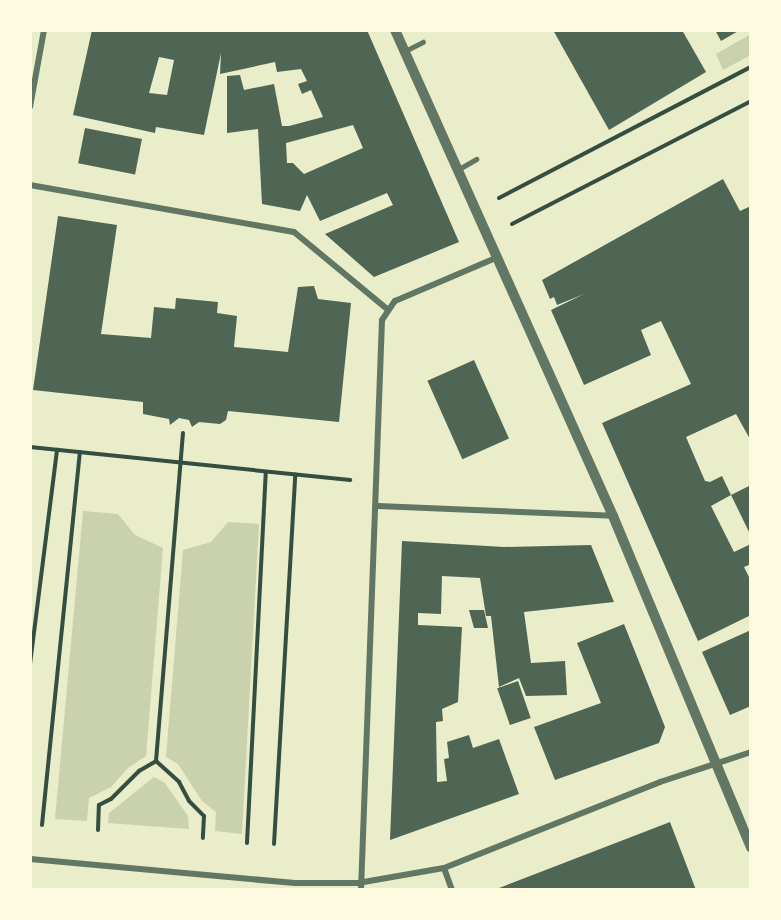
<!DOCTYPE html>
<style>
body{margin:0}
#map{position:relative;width:781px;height:920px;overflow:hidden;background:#e9edc9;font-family:"Titillium Web",sans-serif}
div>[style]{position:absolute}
.green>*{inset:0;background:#cad2ad}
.building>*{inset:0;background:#4f6655;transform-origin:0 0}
.path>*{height:4px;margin:-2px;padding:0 2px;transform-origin:2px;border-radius:2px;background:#344e41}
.service>*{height:4.5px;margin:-2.25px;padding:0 2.25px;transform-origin:2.25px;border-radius:2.25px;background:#617663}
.minor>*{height:6px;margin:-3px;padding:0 3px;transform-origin:3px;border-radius:3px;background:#617663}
.tertiary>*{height:10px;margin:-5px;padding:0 5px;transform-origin:5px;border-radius:5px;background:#617663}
span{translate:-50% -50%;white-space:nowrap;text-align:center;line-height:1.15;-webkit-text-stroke:6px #fefae0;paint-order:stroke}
.frame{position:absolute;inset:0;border:32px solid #fefae0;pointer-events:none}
</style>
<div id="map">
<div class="green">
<i style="clip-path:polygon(751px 34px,751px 55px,723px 70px,716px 54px)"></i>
<i style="clip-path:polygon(83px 511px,118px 514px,135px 535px,163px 548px,146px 756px,128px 768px,111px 787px,89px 798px,87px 821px,55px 819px)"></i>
<i style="clip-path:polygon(228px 522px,259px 524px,242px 834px,215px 831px,216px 812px,202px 801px,178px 764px,166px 757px,183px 550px,211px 542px)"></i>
<i style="clip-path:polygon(154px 777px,165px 783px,188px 816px,189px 829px,108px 823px,109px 813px)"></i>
</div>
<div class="building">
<i style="clip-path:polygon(evenodd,92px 30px,367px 30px,459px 242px,374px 277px,325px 234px,393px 205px,387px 193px,320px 221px,307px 195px,300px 211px,262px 204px,258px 129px,227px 133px,227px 76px,240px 75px,244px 90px,274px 84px,282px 126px,289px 126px,323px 117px,311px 90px,302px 94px,298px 84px,307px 81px,301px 69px,277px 72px,275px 62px,220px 74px,221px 53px,204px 135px,156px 127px,155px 133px,73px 115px,92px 30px,159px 57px,174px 60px,167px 95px,149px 93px,159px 57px,92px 30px,353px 125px,363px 148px,304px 174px,293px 163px,287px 163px,286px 143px,353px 125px)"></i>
<i style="clip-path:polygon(553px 30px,682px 30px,706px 72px,609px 130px)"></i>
<i style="clip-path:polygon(715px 30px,740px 30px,721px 41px)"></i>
<i style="left:85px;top:128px;width:58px;height:36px;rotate:11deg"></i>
<i style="clip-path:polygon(723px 179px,740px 211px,751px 206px,751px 441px,736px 414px,686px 437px,705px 481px,710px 482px,722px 476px,731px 495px,711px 506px,734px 552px,751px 544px,751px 564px,744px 567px,751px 581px,751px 615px,698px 641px,602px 423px,691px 384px,661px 321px,641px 330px,651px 355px,584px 385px,551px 310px,584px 294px,557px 305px,554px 297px,550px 299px,542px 280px)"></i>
<i style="clip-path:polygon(58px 216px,117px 225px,101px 334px,151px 338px,154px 307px,175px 309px,176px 298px,218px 302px,217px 313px,237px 316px,234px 347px,288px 352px,298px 287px,314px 286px,318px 299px,351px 303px,339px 422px,228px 411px,226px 420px,220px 424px,199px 422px,192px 427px,189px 420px,179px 418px,170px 425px,169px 419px,143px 414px,143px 402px,33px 390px)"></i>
<i style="left:474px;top:360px;width:86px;height:51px;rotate:66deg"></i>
<i style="clip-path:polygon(751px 485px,751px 536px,731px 495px)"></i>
<i style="clip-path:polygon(402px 541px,504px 547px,591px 545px,614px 602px,524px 612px,531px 663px,565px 661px,567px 695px,526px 696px,519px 678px,499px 687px,491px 616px,486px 616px,480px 578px,442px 576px,441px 614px,418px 613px,418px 625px,462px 627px,458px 702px,442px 709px,443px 721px,436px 722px,437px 782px,447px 781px,444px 759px,449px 758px,447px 742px,469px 735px,473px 748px,499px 739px,519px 794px,390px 840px)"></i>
<i style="clip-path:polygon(469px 610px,484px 610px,488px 628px,474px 628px)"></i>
<i style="clip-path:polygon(624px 624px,665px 727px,659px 743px,555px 780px,534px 727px,601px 703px,577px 643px)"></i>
<i style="clip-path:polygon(751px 630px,751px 706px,730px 715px,702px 652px)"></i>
<i style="left:518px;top:681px;width:39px;height:22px;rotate:71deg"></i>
<i style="clip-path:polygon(670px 822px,696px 890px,494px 890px,556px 866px)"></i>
</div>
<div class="path">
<i style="left:499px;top:198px;width:284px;rotate:-27.5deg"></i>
<i style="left:512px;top:224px;width:269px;rotate:-27.2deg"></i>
<i style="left:30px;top:447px;width:322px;rotate:5.9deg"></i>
<i style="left:30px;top:664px;width:216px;rotate:-82.8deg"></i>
<i style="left:156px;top:761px;width:31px;rotate:42deg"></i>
<i style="left:179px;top:782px;width:21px;rotate:62deg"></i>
<i style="left:189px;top:801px;width:21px;rotate:45deg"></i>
<i style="left:204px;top:816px;width:22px;rotate:93deg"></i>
<i style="left:42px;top:825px;width:375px;rotate:-84.2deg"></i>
<i style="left:98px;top:830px;width:25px;rotate:-88deg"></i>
<i style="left:99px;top:805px;width:13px;rotate:-27deg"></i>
<i style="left:111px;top:799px;width:40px;rotate:-45deg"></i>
<i style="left:139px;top:771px;width:20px;rotate:-30deg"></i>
<i style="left:156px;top:761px;width:329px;rotate:-85.3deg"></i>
<i style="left:247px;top:843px;width:371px;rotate:-87.1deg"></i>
<i style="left:274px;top:844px;width:370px;rotate:-86.7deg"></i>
</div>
<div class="service">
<i style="left:405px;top:51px;width:20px;rotate:-27deg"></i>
<i style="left:459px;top:169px;width:20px;rotate:-30deg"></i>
</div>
<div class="minor">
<i style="left:30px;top:107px;width:78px;rotate:-79.7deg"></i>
<i style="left:30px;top:185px;width:268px;rotate:10.1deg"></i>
<i style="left:294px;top:232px;width:121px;rotate:39.6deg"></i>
<i style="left:378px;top:506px;width:235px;rotate:2.4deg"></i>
<i style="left:30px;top:859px;width:266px;rotate:5.2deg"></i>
<i style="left:295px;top:883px;width:63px"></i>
<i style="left:358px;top:883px;width:87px;rotate:-9.9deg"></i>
<i style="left:444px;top:868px;width:232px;rotate:-21.7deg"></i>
<i style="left:660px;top:782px;width:96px;rotate:-18.2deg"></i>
<i style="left:444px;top:868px;width:23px;rotate:70deg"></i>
<i style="left:361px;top:890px;width:570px;rotate:-87.89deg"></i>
<i style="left:382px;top:320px;width:23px;rotate:-56deg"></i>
<i style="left:395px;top:301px;width:112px;rotate:-23.1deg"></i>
</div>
<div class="tertiary">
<i style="left:395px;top:30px;width:533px;rotate:65.84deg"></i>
<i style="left:613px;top:516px;width:359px;rotate:67.4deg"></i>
</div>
<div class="frame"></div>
</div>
